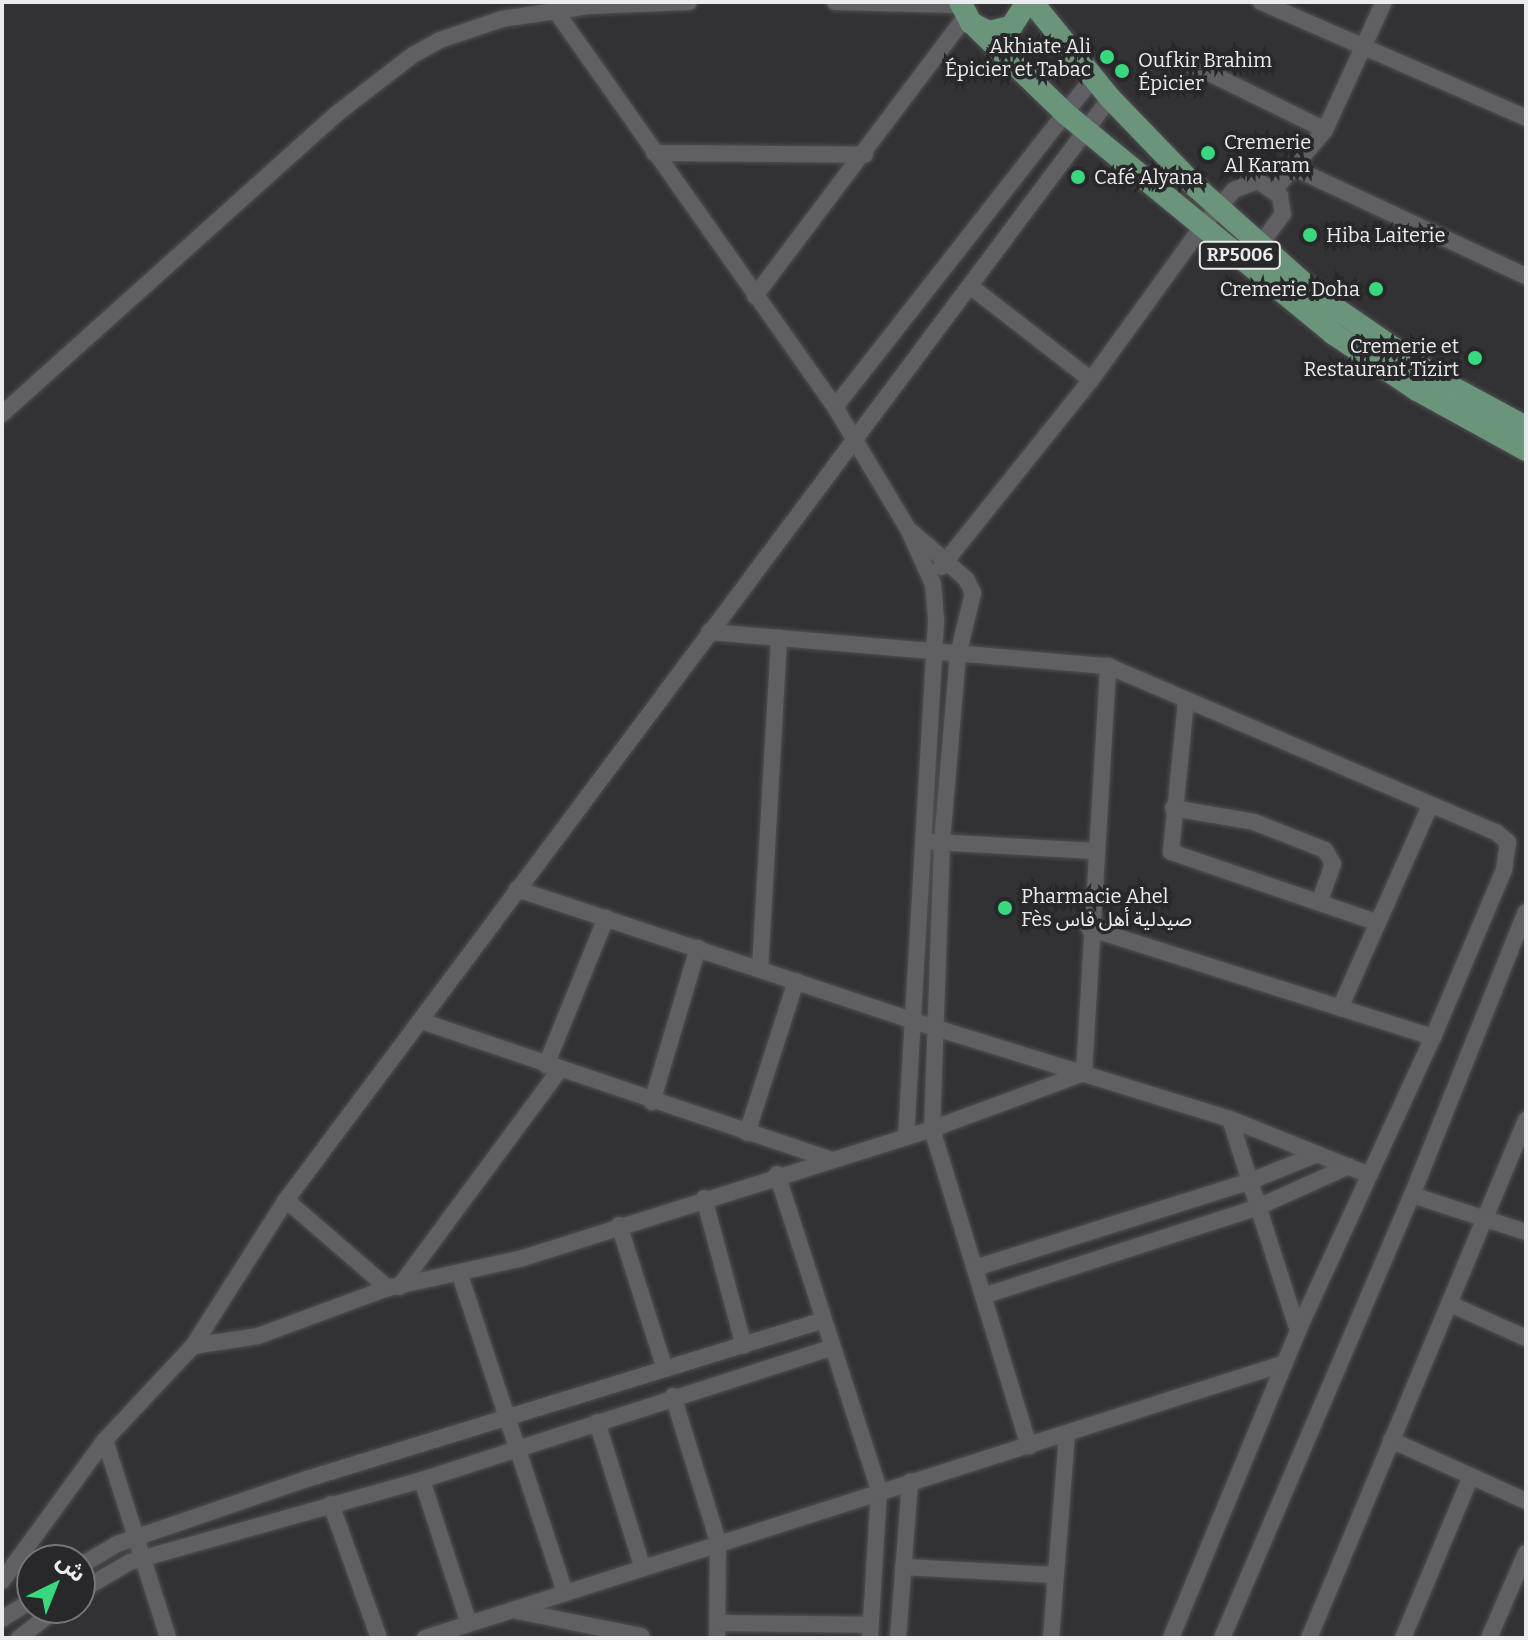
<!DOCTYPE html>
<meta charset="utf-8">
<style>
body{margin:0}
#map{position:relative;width:1528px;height:1640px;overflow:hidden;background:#323235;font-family:Bitter,"Noto Sans Arabic",serif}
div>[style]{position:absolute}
.roads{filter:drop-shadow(0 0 2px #505053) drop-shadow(0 0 2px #505053)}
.minor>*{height:16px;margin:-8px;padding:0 8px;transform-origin:8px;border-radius:8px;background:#606064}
.primary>*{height:22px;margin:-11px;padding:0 11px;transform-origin:11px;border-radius:11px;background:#6a957a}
.dots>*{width:22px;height:22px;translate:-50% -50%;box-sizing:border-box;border:4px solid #28282b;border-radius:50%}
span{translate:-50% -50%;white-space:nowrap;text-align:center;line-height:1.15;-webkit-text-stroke:7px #28282b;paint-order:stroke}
.shield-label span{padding:2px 6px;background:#28282b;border:2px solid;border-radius:6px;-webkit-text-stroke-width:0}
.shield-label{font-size:18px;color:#ebebed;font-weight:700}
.poi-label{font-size:20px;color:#ebebed}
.right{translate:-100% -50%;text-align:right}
.left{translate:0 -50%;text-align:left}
.frame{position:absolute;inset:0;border:4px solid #ebebed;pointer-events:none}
.north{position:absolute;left:16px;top:1544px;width:80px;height:80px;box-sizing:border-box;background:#28282b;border:2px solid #767679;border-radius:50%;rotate:43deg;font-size:22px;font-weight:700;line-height:32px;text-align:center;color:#ebebed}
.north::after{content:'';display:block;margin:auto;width:28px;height:36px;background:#39d87f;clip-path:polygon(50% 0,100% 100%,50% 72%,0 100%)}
</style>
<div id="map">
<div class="roads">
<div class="minor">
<i style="left:835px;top:2px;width:125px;rotate:1.4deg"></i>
<i style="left:1261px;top:2px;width:289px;rotate:23.6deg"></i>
<i style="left:555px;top:10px;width:486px;rotate:54.8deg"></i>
<i style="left:835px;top:407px;width:142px;rotate:59.1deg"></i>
<i style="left:908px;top:529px;width:60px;rotate:65.6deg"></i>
<i style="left:933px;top:584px;width:38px;rotate:85deg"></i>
<i style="left:936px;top:622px;width:516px;rotate:93.33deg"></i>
<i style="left:1191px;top:64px;width:149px;rotate:26.2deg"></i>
<i style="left:654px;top:153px;width:211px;rotate:0.5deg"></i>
<i style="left:1294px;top:168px;width:256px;rotate:25deg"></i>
<i style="left:1275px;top:189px;width:77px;rotate:-49.7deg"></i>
<i style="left:1325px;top:130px;width:141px;rotate:-65.3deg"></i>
<i style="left:970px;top:286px;width:153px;rotate:37.8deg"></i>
<i style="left:755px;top:296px;width:349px;rotate:-53deg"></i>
<i style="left:835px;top:407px;width:418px;rotate:-51.9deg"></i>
<i style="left:2px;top:414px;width:448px;rotate:-41.9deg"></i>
<i style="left:335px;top:115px;width:98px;rotate:-37.6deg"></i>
<i style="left:413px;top:55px;width:31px;rotate:-29deg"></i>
<i style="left:440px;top:40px;width:65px;rotate:-18.7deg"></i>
<i style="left:502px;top:19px;width:88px;rotate:-8.5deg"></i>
<i style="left:589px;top:6px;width:100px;rotate:-2.3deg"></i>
<i style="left:912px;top:532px;width:72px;rotate:41deg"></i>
<i style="left:966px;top:579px;width:16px;rotate:63deg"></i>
<i style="left:973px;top:593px;width:64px;rotate:103.6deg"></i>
<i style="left:958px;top:655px;width:189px;rotate:94.9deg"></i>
<i style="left:942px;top:843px;width:286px;rotate:92deg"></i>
<i style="left:932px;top:1129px;width:332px;rotate:73deg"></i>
<i style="left:941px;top:567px;width:240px;rotate:-51.3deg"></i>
<i style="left:1091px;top:380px;width:193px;rotate:-54.1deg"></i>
<i style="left:1204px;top:224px;width:45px;rotate:-48.6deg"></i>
<i style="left:1234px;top:190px;width:26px;rotate:-21deg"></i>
<i style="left:1258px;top:181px;width:27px;rotate:34deg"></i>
<i style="left:1280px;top:196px;width:18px;rotate:81deg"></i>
<i style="left:1283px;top:214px;width:49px;rotate:126.6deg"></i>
<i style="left:709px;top:632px;width:400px;rotate:4.9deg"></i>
<i style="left:1108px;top:666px;width:422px;rotate:23.2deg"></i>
<i style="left:1496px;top:832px;width:16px;rotate:40deg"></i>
<i style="left:1508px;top:842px;width:28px;rotate:98deg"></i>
<i style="left:1504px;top:870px;width:181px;rotate:113deg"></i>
<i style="left:1433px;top:1037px;width:324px;rotate:114.7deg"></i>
<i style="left:1298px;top:1331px;width:332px;rotate:112.5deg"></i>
<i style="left:1186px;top:701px;width:152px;rotate:95.7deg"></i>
<i style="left:1171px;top:852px;width:219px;rotate:18.9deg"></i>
<i style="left:1173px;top:808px;width:82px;rotate:9.8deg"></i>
<i style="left:1254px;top:822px;width:76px;rotate:21.5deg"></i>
<i style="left:1325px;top:850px;width:16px;rotate:60deg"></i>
<i style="left:1333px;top:864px;width:41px;rotate:109.7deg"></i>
<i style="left:934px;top:842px;width:161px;rotate:3.2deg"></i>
<i style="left:517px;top:889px;width:414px;rotate:18.4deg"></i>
<i style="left:910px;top:1020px;width:335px;rotate:17.2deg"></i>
<i style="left:1230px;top:1119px;width:150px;rotate:21.9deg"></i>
<i style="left:1089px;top:928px;width:361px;rotate:17.6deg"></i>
<i style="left:760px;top:969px;width:332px;rotate:-86.7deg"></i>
<i style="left:1340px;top:1008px;width:221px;rotate:-66deg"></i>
<i style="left:421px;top:1021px;width:431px;rotate:18.7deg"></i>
<i style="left:546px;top:1065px;width:159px;rotate:-67.8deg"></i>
<i style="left:652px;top:1102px;width:161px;rotate:-73.4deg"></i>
<i style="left:1230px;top:1119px;width:223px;rotate:72.2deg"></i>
<i style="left:747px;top:1133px;width:160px;rotate:-72.1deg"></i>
<i style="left:777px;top:1174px;width:332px;rotate:72.1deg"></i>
<i style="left:879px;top:1490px;width:148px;rotate:93.5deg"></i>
<i style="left:1412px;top:1195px;width:120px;rotate:18deg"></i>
<i style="left:704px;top:1198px;width:153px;rotate:74.9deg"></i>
<i style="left:286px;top:1200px;width:135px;rotate:40.8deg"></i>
<i style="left:619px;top:1225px;width:151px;rotate:72.3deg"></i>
<i style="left:975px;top:1268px;width:286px;rotate:-17.5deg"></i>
<i style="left:1248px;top:1182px;width:75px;rotate:-21.8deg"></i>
<i style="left:460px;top:1275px;width:334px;rotate:71.7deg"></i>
<i style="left:399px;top:1287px;width:269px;rotate:-53.5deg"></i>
<i style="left:983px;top:1296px;width:287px;rotate:-17.9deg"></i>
<i style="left:1256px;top:1208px;width:102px;rotate:-24.3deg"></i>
<i style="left:1450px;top:1304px;width:83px;rotate:24.1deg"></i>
<i style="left:193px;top:1346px;width:66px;rotate:-8.7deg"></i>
<i style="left:258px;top:1336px;width:139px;rotate:-20.3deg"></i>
<i style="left:388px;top:1288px;width:138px;rotate:-12.5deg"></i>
<i style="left:523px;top:1258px;width:429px;rotate:-17.5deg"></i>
<i style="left:932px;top:1129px;width:162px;rotate:-20.2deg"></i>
<i style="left:1084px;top:1073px;width:408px;rotate:-86.6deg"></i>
<i style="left:673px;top:1396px;width:152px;rotate:72.8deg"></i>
<i style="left:718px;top:1541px;width:97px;rotate:90.6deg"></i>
<i style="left:597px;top:1422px;width:151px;rotate:72.6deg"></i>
<i style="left:105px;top:1440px;width:208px;rotate:72.3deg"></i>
<i style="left:1391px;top:1440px;width:148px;rotate:24.3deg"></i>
<i style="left:422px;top:1480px;width:151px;rotate:71.9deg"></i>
<i style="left:331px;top:1504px;width:142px;rotate:70.3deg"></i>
<i style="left:80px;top:1566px;width:43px;rotate:-30.7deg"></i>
<i style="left:117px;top:1544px;width:201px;rotate:-18.9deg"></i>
<i style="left:307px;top:1479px;width:538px;rotate:-17.09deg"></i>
<i style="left:903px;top:1567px;width:153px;rotate:3deg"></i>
<i style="left:2px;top:1581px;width:175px;rotate:-53.9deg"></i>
<i style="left:105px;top:1440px;width:129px;rotate:-46.9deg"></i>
<i style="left:193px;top:1346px;width:173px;rotate:-57.5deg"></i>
<i style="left:286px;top:1200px;width:1376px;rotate:-53.21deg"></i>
<i style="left:80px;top:1591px;width:58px;rotate:-30.1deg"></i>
<i style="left:130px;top:1562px;width:303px;rotate:-15.7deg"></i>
<i style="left:422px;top:1480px;width:429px;rotate:-17.9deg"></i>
<i style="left:512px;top:1610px;width:132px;rotate:11.4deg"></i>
<i style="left:2px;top:1619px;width:36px;rotate:-32deg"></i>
<i style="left:718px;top:1623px;width:153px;rotate:0.7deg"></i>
<i style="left:19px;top:1638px;width:49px;rotate:-37.6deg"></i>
<i style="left:425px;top:1638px;width:903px;rotate:-17.73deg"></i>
<i style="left:898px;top:1638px;width:157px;rotate:-85.6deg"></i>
<i style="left:1051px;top:1638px;width:204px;rotate:-85.5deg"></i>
<i style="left:1222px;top:1638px;width:482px;rotate:-66.8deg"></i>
<i style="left:1412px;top:1195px;width:305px;rotate:-68.1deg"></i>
<i style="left:1309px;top:1638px;width:562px;rotate:-67.27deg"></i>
<i style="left:1403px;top:1638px;width:176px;rotate:-67.2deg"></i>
<i style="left:1489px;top:1638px;width:93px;rotate:-66.5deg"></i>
</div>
<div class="primary">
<i style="left:960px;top:2px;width:24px;rotate:62deg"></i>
<i style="left:971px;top:23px;width:20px;rotate:27deg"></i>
<i style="left:989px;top:32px;width:23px;rotate:-13deg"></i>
<i style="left:1011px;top:27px;width:30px;rotate:-57deg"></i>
<i style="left:1032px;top:2px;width:124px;rotate:50.9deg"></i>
<i style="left:1110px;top:98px;width:124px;rotate:46deg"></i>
<i style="left:1196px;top:187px;width:165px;rotate:41.8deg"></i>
<i style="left:1319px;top:297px;width:154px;rotate:34.4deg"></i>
<i style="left:1446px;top:384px;width:91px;rotate:28.3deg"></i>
<i style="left:977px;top:28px;width:124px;rotate:44deg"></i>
<i style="left:1066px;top:114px;width:347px;rotate:39.4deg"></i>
<i style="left:1334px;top:334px;width:100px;rotate:34deg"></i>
<i style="left:1417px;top:390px;width:124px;rotate:28.8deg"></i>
</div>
</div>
<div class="dots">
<i style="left:1107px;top:57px;background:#39d87f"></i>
<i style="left:1122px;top:71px;background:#39d87f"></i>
<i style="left:1208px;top:153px;background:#39d87f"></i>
<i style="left:1078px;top:177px;background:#39d87f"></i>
<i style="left:1310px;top:235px;background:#39d87f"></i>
<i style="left:1376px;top:289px;background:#39d87f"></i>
<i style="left:1475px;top:358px;background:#39d87f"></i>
<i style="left:1005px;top:908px;background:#39d87f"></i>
</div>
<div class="shield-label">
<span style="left:1240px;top:255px">RP5006</span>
</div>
<div class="poi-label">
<span class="right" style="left:1091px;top:58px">Akhiate Ali<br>Épicier et Tabac</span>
<span class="left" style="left:1138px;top:72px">Oufkir Brahim<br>Épicier</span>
<span class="left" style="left:1224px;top:154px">Cremerie<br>Al Karam</span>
<span class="left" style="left:1094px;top:177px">Café Alyana</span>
<span class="left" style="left:1326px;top:235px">Hiba Laiterie</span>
<span class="right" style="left:1360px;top:289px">Cremerie Doha</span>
<span class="right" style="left:1459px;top:358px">Cremerie et<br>Restaurant Tizirt</span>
<span class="left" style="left:1021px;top:908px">Pharmacie Ahel<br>Fès صيدلية أهل فاس</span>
</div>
<div class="frame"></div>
<div class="north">ش</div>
</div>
